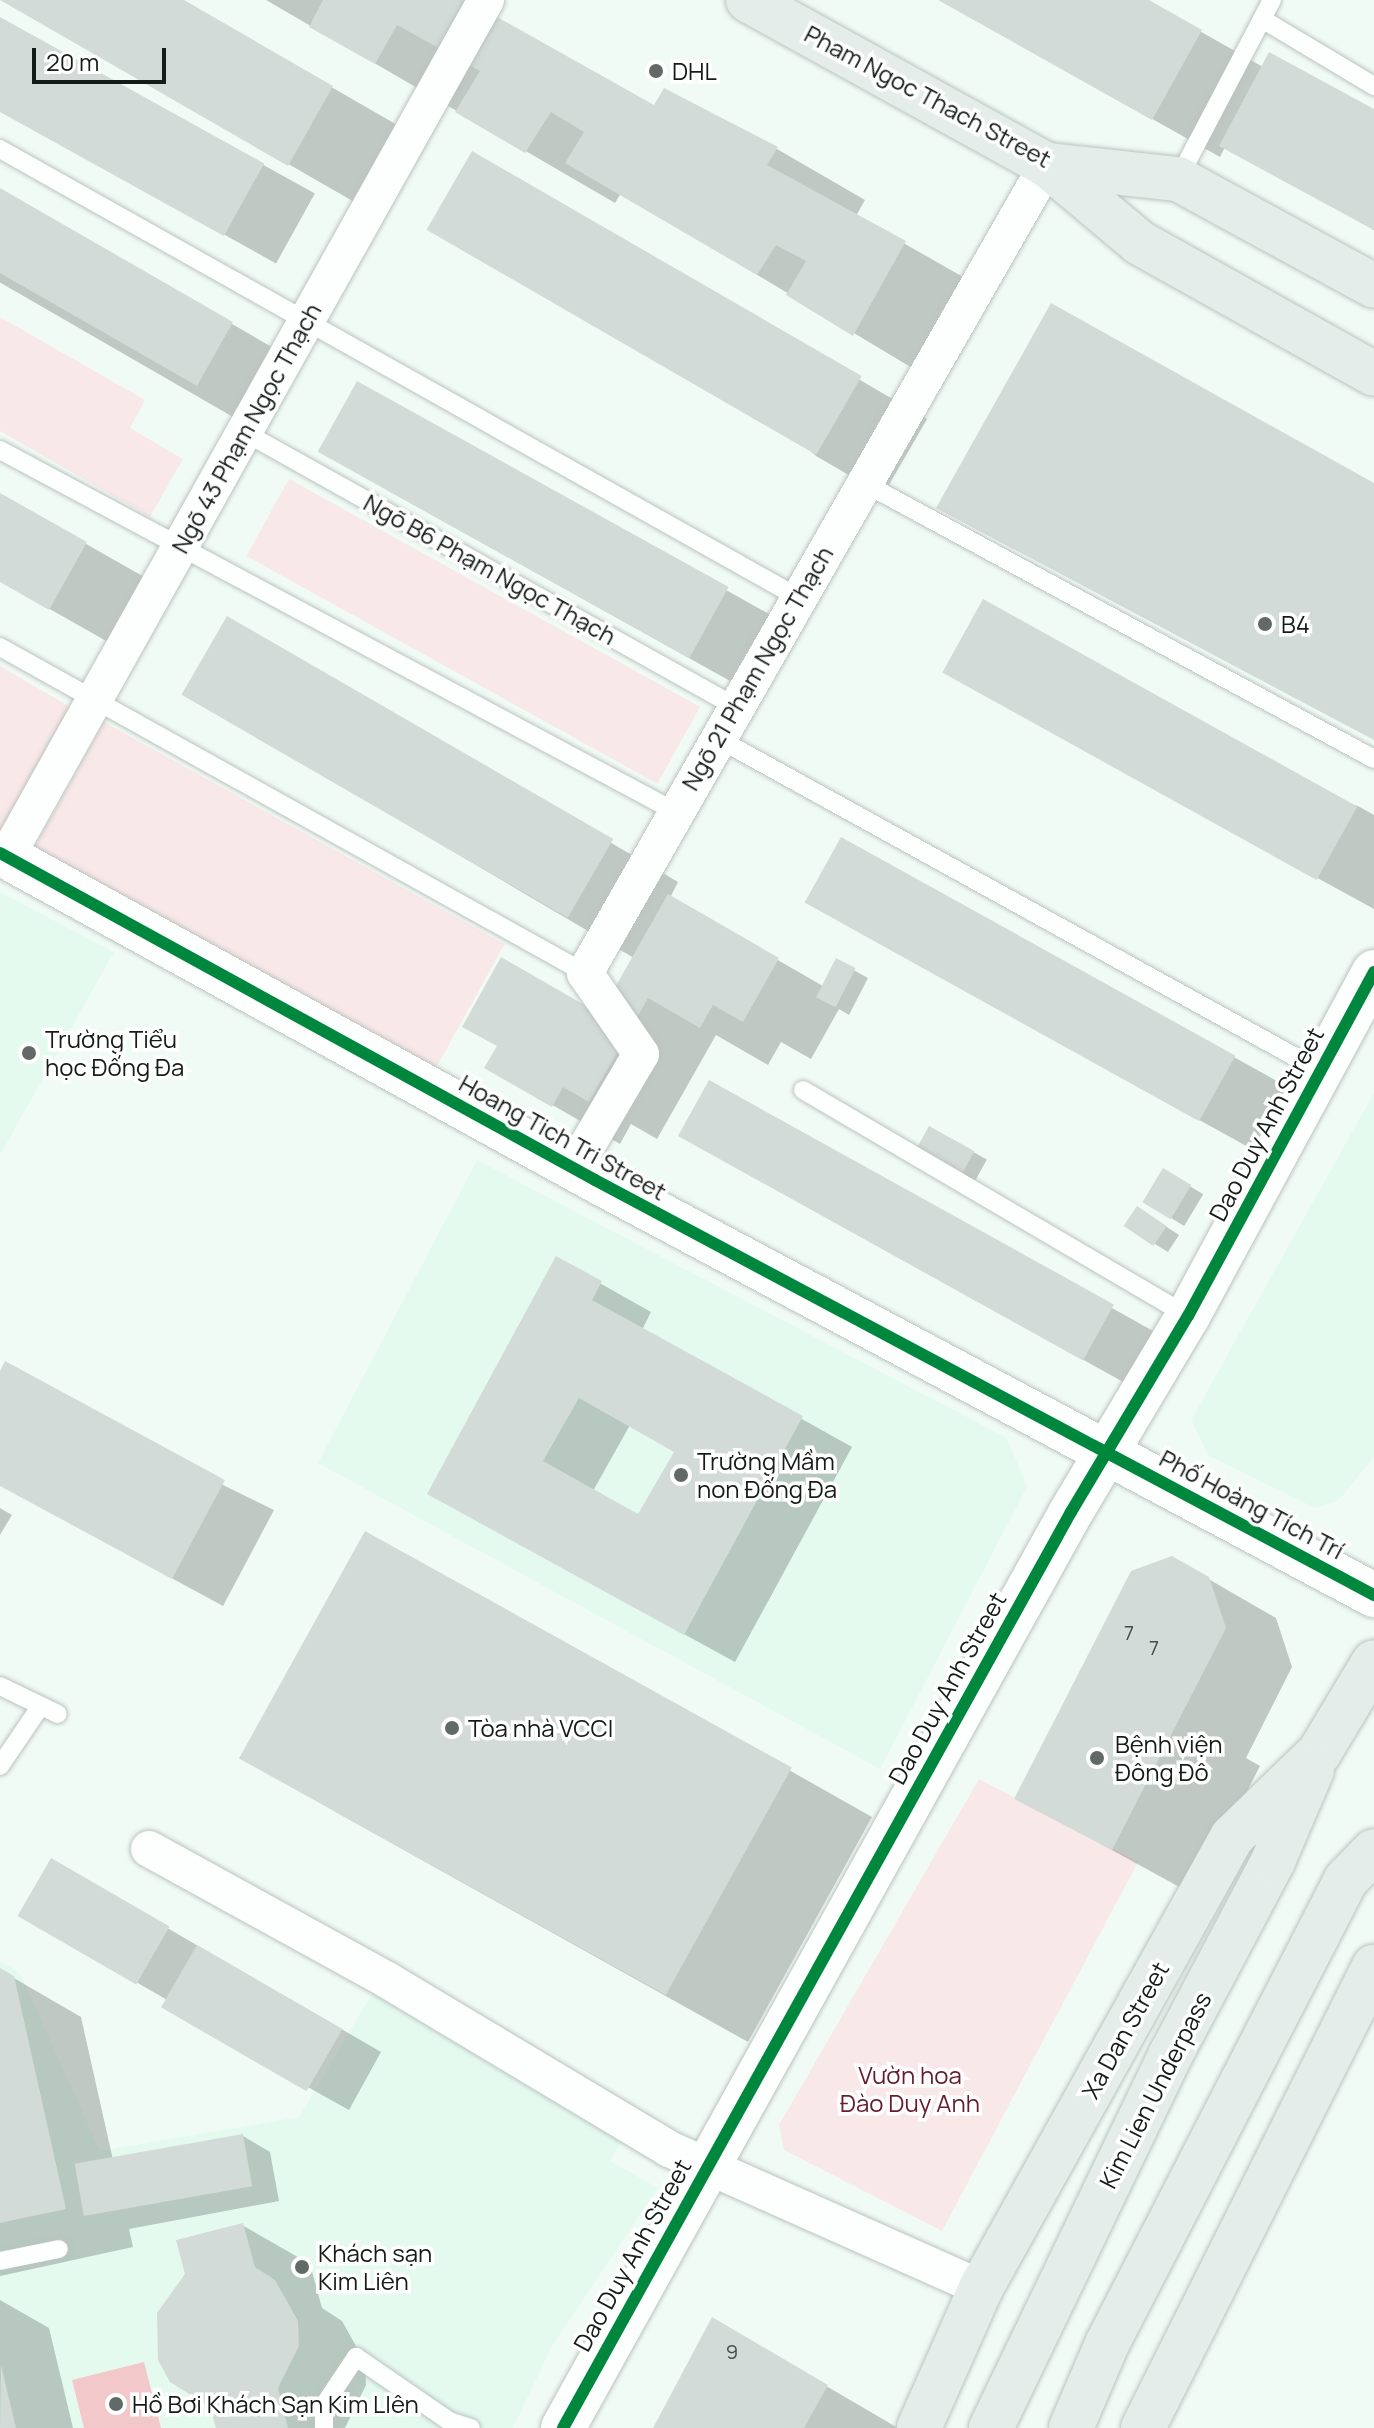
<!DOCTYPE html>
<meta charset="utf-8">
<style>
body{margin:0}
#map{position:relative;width:1374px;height:2428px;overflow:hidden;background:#f1fbf6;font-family:Manrope,sans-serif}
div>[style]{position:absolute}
.built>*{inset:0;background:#e4faef}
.green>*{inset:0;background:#f8e8e7;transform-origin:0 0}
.water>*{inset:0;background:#f2c8ca}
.shadow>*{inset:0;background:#0003;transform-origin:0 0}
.building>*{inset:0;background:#d2dbd7;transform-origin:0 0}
.roads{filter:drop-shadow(0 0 2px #bbc3bf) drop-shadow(0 0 2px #bbc3bf)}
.lane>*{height:18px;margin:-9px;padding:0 9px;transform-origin:9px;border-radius:9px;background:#fdfefe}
.street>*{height:36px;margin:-18px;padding:0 18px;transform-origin:18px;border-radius:18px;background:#fdfefe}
.secondary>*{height:44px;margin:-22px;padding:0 22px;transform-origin:22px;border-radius:22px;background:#fdfefe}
.primary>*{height:44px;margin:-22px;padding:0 22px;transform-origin:22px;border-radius:22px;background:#e5edea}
.cycleway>*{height:12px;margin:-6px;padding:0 6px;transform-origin:6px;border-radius:6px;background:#00873e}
.dots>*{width:22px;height:22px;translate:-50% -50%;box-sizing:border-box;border:4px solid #fff;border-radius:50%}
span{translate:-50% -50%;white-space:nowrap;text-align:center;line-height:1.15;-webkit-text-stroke:7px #fff;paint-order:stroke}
.number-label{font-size:20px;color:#444c48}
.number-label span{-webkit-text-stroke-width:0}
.poi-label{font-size:24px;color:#141c18}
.left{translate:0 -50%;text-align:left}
.street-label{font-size:24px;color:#141c18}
.park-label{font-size:24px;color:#661c29}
.scale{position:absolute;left:32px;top:48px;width:134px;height:36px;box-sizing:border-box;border:4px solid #141c18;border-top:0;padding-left:10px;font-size:24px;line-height:28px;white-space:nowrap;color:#141c18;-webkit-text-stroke:6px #fff;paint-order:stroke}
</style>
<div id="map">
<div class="built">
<i style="clip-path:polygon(0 892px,114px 952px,0 1155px)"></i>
<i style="clip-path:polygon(1374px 1093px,1374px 1457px,1339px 1500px,1315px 1508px,1208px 1455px,1191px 1420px)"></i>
<i style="clip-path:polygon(477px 1160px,1007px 1438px,1027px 1487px,880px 1769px,318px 1463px)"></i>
<i style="clip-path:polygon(0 1961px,20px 1973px,100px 2151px,299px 2117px,376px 1987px,628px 2129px,610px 2161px,658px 2188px,552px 2346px,513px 2428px,0 2428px)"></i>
</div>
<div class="green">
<i style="clip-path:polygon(0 317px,145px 400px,130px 428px,183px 459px,150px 517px,0 431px)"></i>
<i style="left:289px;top:479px;width:470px;height:88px;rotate:29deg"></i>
<i style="clip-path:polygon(0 666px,72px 708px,2px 831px,0 830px)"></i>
<i style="left:104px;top:722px;width:458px;height:144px;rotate:29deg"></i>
<i style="clip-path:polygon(979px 1779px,1138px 1862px,942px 2231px,784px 2150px,779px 2125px)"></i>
</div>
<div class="water">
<i style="clip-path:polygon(144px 2362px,161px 2428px,84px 2428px,72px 2380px)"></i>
</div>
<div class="shadow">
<i style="clip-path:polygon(4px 0,180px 0,399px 126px,356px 203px)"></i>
<i style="clip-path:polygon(266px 0,463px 0,655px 108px,665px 91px,777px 149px,865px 200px,856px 216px,993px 294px,942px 386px,621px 193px,615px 203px)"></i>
<i style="clip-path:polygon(940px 0,1145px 0,1263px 67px,1374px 111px,1374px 230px,1225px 147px,1220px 157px)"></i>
<i style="left:0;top:19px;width:360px;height:80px;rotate:29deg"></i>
<i style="clip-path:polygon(473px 154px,927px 419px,883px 495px,816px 456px)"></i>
<i style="left:0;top:190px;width:345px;height:80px;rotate:30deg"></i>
<i style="clip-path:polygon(358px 384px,794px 628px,757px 696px,387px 490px)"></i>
<i style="clip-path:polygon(0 495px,153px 582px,117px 647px,0 581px)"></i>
<i style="clip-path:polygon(295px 658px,678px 882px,670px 898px,823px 986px,837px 961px,868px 978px,849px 1015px,839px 1009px,811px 1059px,781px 1042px,768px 1065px,716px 1035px,657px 1139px,631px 1124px,620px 1144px,487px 1067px,601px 1017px,634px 958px,185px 694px)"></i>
<i style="clip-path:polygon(1013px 711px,1358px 806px,1374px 815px,1374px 909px)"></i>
<i style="clip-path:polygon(842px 839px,1302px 1095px,1268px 1158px,875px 941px)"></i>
<i style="clip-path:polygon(709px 1083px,1180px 1346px,1152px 1398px,749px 1174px)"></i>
<i style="left:930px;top:1128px;width:65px;height:27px;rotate:29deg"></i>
<i style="left:1163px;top:1170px;width:47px;height:37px;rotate:31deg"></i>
<i style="clip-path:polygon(1150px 1216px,1179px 1235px,1168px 1252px,1155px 1244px)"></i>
<i style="clip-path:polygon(evenodd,557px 1259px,651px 1312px,642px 1330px,852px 1447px,735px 1662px,479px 1522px,557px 1259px,630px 1425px,676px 1451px,639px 1517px,593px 1491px,630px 1425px)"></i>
<i style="clip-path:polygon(0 1375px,274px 1510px,223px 1606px,0 1485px)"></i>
<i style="clip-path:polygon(0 1508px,12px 1515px,0 1535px)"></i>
<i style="clip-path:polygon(1172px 1558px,1276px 1618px,1292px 1667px,1246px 1758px,1260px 1766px,1194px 1895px,1017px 1798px)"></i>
<i style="clip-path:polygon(665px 1700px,872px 1817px,748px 2042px,334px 1811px)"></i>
<i style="clip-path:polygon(52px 1861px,381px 2052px,349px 2110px,205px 2030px,169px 2001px,21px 1916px)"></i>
<i style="clip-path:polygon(0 1970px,81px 2017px,113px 2160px,243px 2136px,270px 2152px,279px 2201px,129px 2229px,133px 2247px,0 2276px)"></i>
<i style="clip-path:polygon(242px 2225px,310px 2264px,322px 2308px,342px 2321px,365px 2362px,366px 2385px,345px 2428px,218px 2428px)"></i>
<i style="clip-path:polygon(0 2300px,49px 2328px,73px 2428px,0 2428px)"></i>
<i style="clip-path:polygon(713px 2320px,898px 2428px,655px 2428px)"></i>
</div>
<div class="building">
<i style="clip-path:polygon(0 0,184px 0,333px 86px,288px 166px)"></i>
<i style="clip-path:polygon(323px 0,467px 0,654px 105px,664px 88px,778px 147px,767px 165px,906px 241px,853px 336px,786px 295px,806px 261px,776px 245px,757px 275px,565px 163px,584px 132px,551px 112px,525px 153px,455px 112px,480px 71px,397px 25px,375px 64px,309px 27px)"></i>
<i style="clip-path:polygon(938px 0,1149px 0,1202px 30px,1152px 120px)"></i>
<i style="left:0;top:17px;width:302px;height:83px;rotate:29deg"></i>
<i style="clip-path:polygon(1269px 52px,1374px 109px,1374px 230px,1219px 146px)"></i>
<i style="left:472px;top:151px;width:450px;height:91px;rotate:30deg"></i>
<i style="clip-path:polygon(0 188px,233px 322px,197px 386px,0 273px)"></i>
<i style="clip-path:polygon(1051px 303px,1374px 483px,1374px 740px,936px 508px)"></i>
<i style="left:357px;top:381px;width:425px;height:81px;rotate:29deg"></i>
<i style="clip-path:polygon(0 493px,87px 542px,49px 610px,0 582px)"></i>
<i style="left:983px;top:599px;width:428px;height:84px;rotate:29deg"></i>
<i style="left:227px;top:616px;width:446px;height:91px;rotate:30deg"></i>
<i style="left:841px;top:837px;width:451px;height:75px;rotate:29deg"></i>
<i style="clip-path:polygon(668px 894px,779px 958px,743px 1022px,713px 1005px,700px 1028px,648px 998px,589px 1102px,563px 1087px,552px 1107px,484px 1068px,497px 1046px,462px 1027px,501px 957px,600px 1014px)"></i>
<i style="left:836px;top:958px;width:22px;height:44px;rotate:27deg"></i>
<i style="left:709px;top:1080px;width:463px;height:64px;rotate:29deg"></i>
<i style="left:929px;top:1126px;width:52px;height:31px;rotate:29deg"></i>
<i style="left:1163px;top:1168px;width:33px;height:40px;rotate:31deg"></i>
<i style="left:1137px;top:1206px;width:36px;height:24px;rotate:34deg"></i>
<i style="clip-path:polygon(evenodd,556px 1256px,602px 1281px,592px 1300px,803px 1416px,684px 1635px,427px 1494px,556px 1256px,579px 1398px,674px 1452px,638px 1514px,543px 1461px,579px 1398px)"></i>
<i style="clip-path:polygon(5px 1361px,225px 1480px,172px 1579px,0 1486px,0 1371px)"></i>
<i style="left:365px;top:1531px;width:488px;height:260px;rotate:29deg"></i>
<i style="clip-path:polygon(1172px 1556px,1209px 1577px,1226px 1628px,1112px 1850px,1014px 1799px,1131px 1571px)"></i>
<i style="left:51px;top:1858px;width:137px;height:67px;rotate:30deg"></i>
<i style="left:197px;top:1945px;width:168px;height:72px;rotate:30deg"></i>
<i style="clip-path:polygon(0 1968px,14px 1976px,66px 2209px,0 2223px)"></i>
<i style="left:243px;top:2134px;width:53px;height:171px;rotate:80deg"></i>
<i style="clip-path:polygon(243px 2223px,255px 2267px,275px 2280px,298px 2321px,299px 2346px,278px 2388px,288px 2428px,216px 2428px,210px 2407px,170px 2382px,158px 2360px,157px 2313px,185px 2274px,176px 2240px)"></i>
<i style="clip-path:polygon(712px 2317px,828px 2385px,804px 2428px,653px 2428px)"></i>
<i style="clip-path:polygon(1px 2365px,16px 2428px,0 2428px)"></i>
</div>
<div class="roads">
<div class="lane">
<i style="left:1262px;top:19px;width:131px;rotate:30.9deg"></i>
<i style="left:0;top:149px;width:917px;rotate:29.33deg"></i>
<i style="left:1178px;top:179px;width:202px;rotate:-62.3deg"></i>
<i style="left:244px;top:432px;width:564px;rotate:29.2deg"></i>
<i style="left:0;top:450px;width:765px;rotate:28.17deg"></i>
<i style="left:864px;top:483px;width:580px;rotate:28.42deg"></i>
<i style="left:0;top:647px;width:670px;rotate:29.13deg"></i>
<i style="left:717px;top:738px;width:687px;rotate:28.88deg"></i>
<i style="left:803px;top:1090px;width:446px;rotate:30.4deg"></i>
<i style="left:0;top:1686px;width:64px;rotate:25.8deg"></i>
<i style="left:0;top:1766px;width:71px;rotate:-55.9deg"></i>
<i style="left:0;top:2261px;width:60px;rotate:-11.5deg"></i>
<i style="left:324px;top:2428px;width:23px;rotate:-90deg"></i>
<i style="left:324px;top:2405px;width:58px;rotate:-56.3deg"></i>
<i style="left:356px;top:2357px;width:113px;rotate:34.5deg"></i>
<i style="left:449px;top:2421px;width:23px;rotate:18deg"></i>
</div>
<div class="street">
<i style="left:7px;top:856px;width:981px;rotate:-60.77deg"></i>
<i style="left:574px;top:1168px;width:132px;rotate:-59.6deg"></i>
<i style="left:641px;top:1054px;width:98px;rotate:-124.7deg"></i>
<i style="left:585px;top:973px;width:931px;rotate:-60.24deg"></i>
<i style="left:149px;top:1849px;width:272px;rotate:28.8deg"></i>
<i style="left:387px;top:1980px;width:329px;rotate:30.9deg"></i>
<i style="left:669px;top:2149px;width:342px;rotate:24deg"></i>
</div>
<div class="secondary">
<i style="left:0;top:853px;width:679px;rotate:28.79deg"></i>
<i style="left:595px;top:1180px;width:883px;rotate:28.05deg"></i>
<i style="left:563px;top:2428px;width:1047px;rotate:-60.99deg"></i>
<i style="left:1071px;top:1512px;width:228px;rotate:-59.2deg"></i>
<i style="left:1188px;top:1316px;width:391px;rotate:-61.6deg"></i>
</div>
<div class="primary">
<i style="left:748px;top:0;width:342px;rotate:28.9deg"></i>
<i style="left:1047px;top:165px;width:121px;rotate:40deg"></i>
<i style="left:1140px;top:243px;width:268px;rotate:29.2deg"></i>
<i style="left:1047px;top:165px;width:132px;rotate:6.1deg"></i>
<i style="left:1178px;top:179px;width:223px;rotate:28.6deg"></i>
<i style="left:919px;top:2428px;width:153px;rotate:-66.1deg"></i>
<i style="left:981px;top:2288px;width:516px;rotate:-60.9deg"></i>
<i style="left:1232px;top:1837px;width:121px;rotate:-44deg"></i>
<i style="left:1319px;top:1753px;width:106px;rotate:-58.9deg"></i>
<i style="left:991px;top:2428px;width:415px;rotate:-64.3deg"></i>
<i style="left:1171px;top:2054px;width:218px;rotate:-62.1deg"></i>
<i style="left:1273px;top:1861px;width:99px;rotate:-66.8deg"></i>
<i style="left:1071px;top:2428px;width:91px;rotate:-66.8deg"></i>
<i style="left:1107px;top:2344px;width:522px;rotate:-62.75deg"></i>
<i style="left:1346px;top:1880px;width:40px;rotate:-46deg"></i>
<i style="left:1143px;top:2428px;width:516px;rotate:-63.39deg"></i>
</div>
</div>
<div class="cycleway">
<i style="left:0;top:853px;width:679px;rotate:28.79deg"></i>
<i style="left:595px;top:1180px;width:883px;rotate:28.05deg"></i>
<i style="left:563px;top:2428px;width:1047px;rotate:-60.99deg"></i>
<i style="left:1071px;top:1512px;width:228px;rotate:-59.2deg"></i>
<i style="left:1188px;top:1316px;width:391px;rotate:-61.6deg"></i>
</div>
<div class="dots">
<i style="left:656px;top:71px;background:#616a66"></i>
<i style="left:1265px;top:624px;background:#616a66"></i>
<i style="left:29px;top:1053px;background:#616a66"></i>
<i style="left:681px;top:1475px;background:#616a66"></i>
<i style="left:452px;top:1728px;background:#616a66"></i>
<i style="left:1097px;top:1758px;background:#616a66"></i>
<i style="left:302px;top:2267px;background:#616a66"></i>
<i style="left:116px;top:2404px;background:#616a66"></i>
</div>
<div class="number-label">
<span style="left:1129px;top:1632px">7</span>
<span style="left:1154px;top:1647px">7</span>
<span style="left:732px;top:2351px">9</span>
</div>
<div class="poi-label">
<span class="left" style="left:672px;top:71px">DHL</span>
<span class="left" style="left:1281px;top:624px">B4</span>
<span class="left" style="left:45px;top:1053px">Trường Tiểu<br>học Đống Đa</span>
<span class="left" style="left:697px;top:1475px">Trường Mầm<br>non Đống Đa</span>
<span class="left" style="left:468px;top:1728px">Tòa nhà VCCI</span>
<span class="left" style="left:1115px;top:1758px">Bệnh viện<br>Đông Đô</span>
<span class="left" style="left:318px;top:2267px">Khách sạn<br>Kim Liên</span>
<span class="left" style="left:132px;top:2404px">Hồ Bơi Khách Sạn Kim LIên</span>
</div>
<div class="street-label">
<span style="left:928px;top:96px;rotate:28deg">Pham Ngoc Thach Street</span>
<span style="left:246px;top:428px;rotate:-61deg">Ngõ 43 Phạm Ngọc Thạch</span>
<span style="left:490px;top:569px;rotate:29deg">Ngõ B6 Phạm Ngọc Thạch</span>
<span style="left:757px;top:668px;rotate:-60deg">Ngõ 21 Phạm Ngọc Thạch</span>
<span style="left:1266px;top:1124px;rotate:-62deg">Dao Duy Anh Street</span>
<span style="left:563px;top:1137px;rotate:29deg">Hoang Tich Tri Street</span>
<span style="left:1252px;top:1504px;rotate:28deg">Phố Hoàng Tích Trí</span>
<span style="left:947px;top:1688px;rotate:-61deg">Dao Duy Anh Street</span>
<span style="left:1125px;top:2030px;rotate:-61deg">Xa Dan Street</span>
<span style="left:1155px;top:2090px;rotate:-63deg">Kim Lien Underpass</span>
<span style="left:632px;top:2255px;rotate:-61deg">Dao Duy Anh Street</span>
</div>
<div class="park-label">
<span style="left:910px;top:2089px">Vườn hoa<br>Đào Duy Anh</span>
</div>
<div class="scale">20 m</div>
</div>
